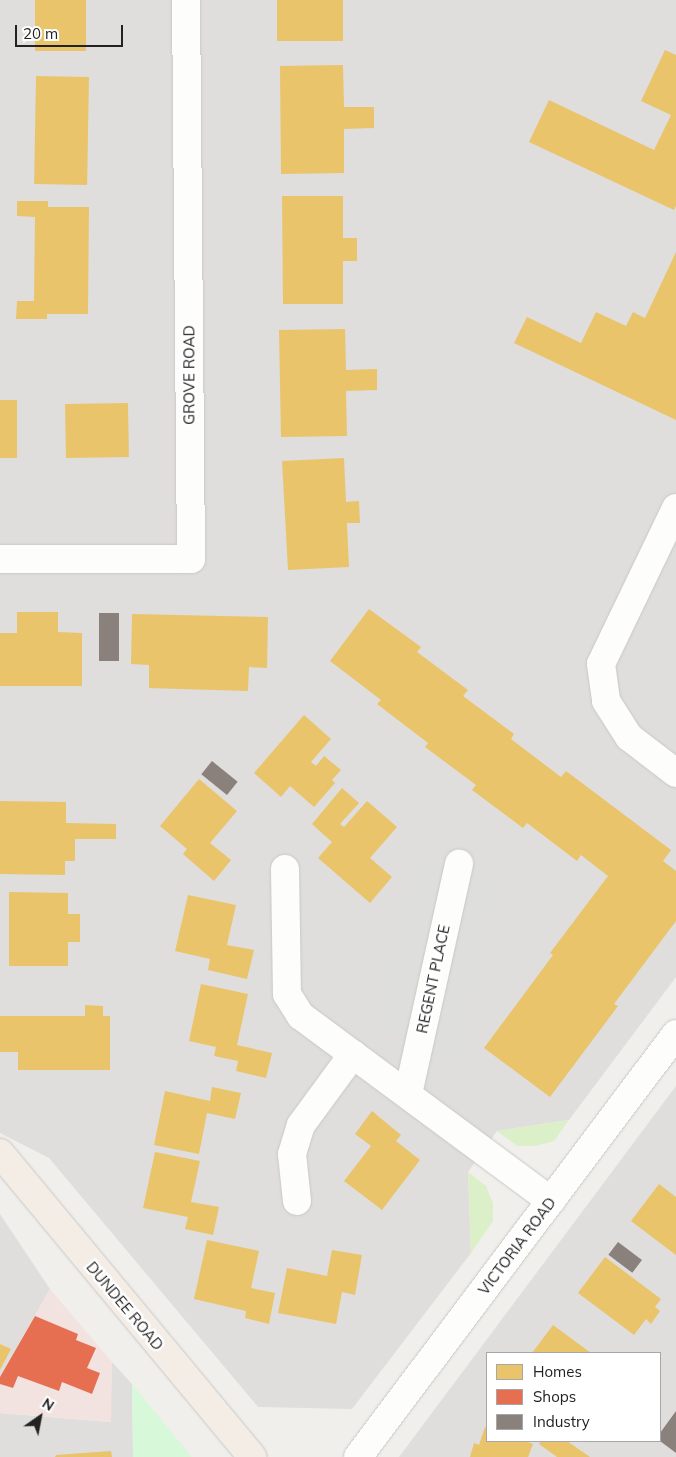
<!DOCTYPE html>
<style>
body{margin:0}
#map{position:relative;width:676px;height:1457px;overflow:hidden;background:#f0efeb;font-family:Mulish,sans-serif}
div>[style]{position:absolute}
.residential>*{inset:0;background:#dfdedc}
.commercial>*{inset:0;background:#f2e3e0}
.religious>*{inset:0;background:#dededc}
.grass>*{inset:0;background:#dbf0c8}
.park>*{inset:0;background:#d7f8d9}
.homes>*{inset:0;background:#e9c46a;transform-origin:0 0}
.shops>*{inset:0;background:#e76f51}
.industry>*{inset:0;background:#8a817c;transform-origin:0 0}
.roads{filter:drop-shadow(0 0 1px #c9c8c7) drop-shadow(0 0 1px #c9c8c7)}
.minor>*{height:28px;margin:-14px;padding:0 14px;transform-origin:14px;border-radius:14px;background:#fdfdfc}
.major>*{height:28px;margin:-14px;padding:0 14px;transform-origin:14px;border-radius:14px;background:#f3ede6}
span{translate:-50% -50%;white-space:nowrap;text-align:center;line-height:1.15;-webkit-text-stroke:5px #fff;paint-order:stroke}
.street-label{font-size:15px;color:#222}
.legend{position:absolute;left:486px;top:1352px;width:175px;height:90px;box-sizing:border-box;background:#fff;border:1px solid #a7a7a7;margin:0;padding:6px 9px;list-style:none;font-size:15px;color:#222}
.legend li{display:flex;align-items:center;gap:10px;height:25px}
.legend b{width:25px;border:1px solid #a7a7a7}
.north{position:absolute;left:15px;top:1392px;width:50px;height:50px;-webkit-text-stroke:4px #fff;paint-order:stroke;rotate:33deg;font-size:14px;font-weight:700;line-height:20px;text-align:center;color:#222}
.north::after{content:'';display:block;margin:auto;width:18px;height:22px;background:#222;clip-path:polygon(50% 0,100% 100%,50% 72%,0 100%)}
.scale{position:absolute;left:15px;top:25px;width:108px;height:22px;box-sizing:border-box;border:2px solid #222;border-top:0;padding-left:6px;font-size:15px;line-height:18px;white-space:nowrap;color:#222;-webkit-text-stroke:4px #fff;paint-order:stroke}
</style>
<div id="map">
<div class="residential">
<i style="clip-path:polygon(0 0,676px 0,676px 977px,569px 1120px,497px 1131px,468px 1172px,471px 1253px,352px 1409px,258px 1407px,49px 1158px,0 1133px)"></i>
<i style="clip-path:polygon(evenodd,676px 1086px,676px 1457px,399px 1457px,676px 1086px,487px 1353px,660px 1353px,660px 1441px,487px 1441px,487px 1353px)"></i>
<i style="clip-path:polygon(0 1214px,50px 1289px,0 1377px)"></i>
<i style="clip-path:polygon(112px 1362px,132px 1384px,133px 1457px,0 1457px,0 1413px,110px 1422px)"></i>
</div>
<div class="commercial">
<i style="clip-path:polygon(50px 1289px,112px 1362px,111px 1422px,0 1413px,0 1377px)"></i>
</div>
<div class="religious">
<i style="clip-path:polygon(413px 860px,499px 878px,460px 1058px,434px 1053px,405px 1035px,376px 1029px)"></i>
</div>
<div class="grass">
<i style="clip-path:polygon(569px 1120px,554px 1141px,536px 1146px,517px 1146px,497px 1131px)"></i>
<i style="clip-path:polygon(468px 1172px,486px 1186px,493px 1203px,493px 1221px,471px 1253px)"></i>
</div>
<div class="park">
<i style="clip-path:polygon(132px 1384px,192px 1457px,133px 1457px)"></i>
</div>
<div class="homes">
<i style="left:35px;top:0;width:51px;height:51px"></i>
<i style="left:277px;top:0;width:66px;height:41px"></i>
<i style="clip-path:polygon(665px 50px,676px 55px,676px 206px,674px 210px,529px 142px,549px 100px,654px 150px,671px 115px,641px 101px)"></i>
<i style="clip-path:polygon(343px 65px,344px 107px,374px 107px,374px 128px,344px 129px,344px 173px,281px 174px,280px 66px)"></i>
<i style="left:36px;top:76px;width:53px;height:108px;rotate:1deg"></i>
<i style="clip-path:polygon(282px 196px,343px 196px,343px 238px,357px 238px,357px 261px,343px 261px,343px 304px,283px 304px)"></i>
<i style="clip-path:polygon(17px 201px,48px 201px,48px 207px,89px 207px,88px 314px,47px 314px,47px 319px,16px 319px,17px 301px,34px 301px,35px 217px,17px 216px)"></i>
<i style="clip-path:polygon(676px 252px,676px 420px,514px 343px,527px 317px,581px 343px,596px 312px,626px 326px,633px 312px,645px 318px)"></i>
<i style="clip-path:polygon(345px 329px,346px 370px,377px 369px,377px 390px,346px 391px,347px 436px,281px 437px,279px 330px)"></i>
<i style="left:17px;top:400px;width:58px;height:17px;rotate:90deg"></i>
<i style="left:128px;top:403px;width:54px;height:63px;rotate:89deg"></i>
<i style="clip-path:polygon(344px 458px,346px 502px,359px 501px,360px 523px,347px 523px,349px 567px,288px 570px,282px 461px)"></i>
<i style="clip-path:polygon(369px 609px,421px 647px,417px 652px,468px 690px,463px 696px,514px 734px,511px 739px,561px 777px,566px 771px,671px 850px,663px 861px,676px 871px,676px 921px,614px 1004px,618px 1006px,550px 1097px,484px 1048px,553px 955px,550px 953px,608px 876px,581px 855px,577px 861px,527px 823px,523px 828px,472px 790px,476px 785px,425px 747px,428px 743px,377px 704px,381px 700px,330px 661px)"></i>
<i style="clip-path:polygon(17px 612px,58px 612px,58px 632px,82px 633px,82px 686px,0 686px,0 633px,17px 633px)"></i>
<i style="clip-path:polygon(132px 614px,268px 617px,267px 668px,249px 667px,248px 691px,149px 688px,149px 665px,131px 664px)"></i>
<i style="clip-path:polygon(304px 715px,331px 739px,311px 762px,316px 766px,324px 756px,341px 770px,332px 780px,335px 783px,314px 807px,290px 786px,281px 797px,254px 773px)"></i>
<i style="clip-path:polygon(199px 779px,237px 811px,210px 843px,231px 860px,214px 881px,183px 854px,187px 849px,160px 826px)"></i>
<i style="clip-path:polygon(342px 788px,359px 803px,340px 824px,344px 827px,367px 801px,397px 827px,370px 858px,392px 877px,370px 903px,318px 858px,332px 842px,312px 824px)"></i>
<i style="clip-path:polygon(0 801px,66px 802px,66px 823px,116px 824px,116px 839px,75px 839px,75px 861px,65px 861px,65px 875px,0 874px)"></i>
<i style="clip-path:polygon(9px 892px,68px 893px,68px 914px,80px 914px,80px 942px,68px 942px,68px 966px,9px 966px)"></i>
<i style="clip-path:polygon(188px 895px,236px 905px,227px 945px,254px 950px,247px 979px,208px 970px,210px 959px,175px 951px)"></i>
<i style="clip-path:polygon(201px 984px,248px 994px,237px 1045px,272px 1053px,266px 1078px,236px 1071px,238px 1061px,214px 1056px,216px 1047px,189px 1041px)"></i>
<i style="clip-path:polygon(85px 1005px,103px 1006px,103px 1016px,110px 1016px,110px 1070px,18px 1070px,18px 1052px,0 1052px,0 1016px,85px 1016px)"></i>
<i style="clip-path:polygon(212px 1087px,241px 1093px,235px 1119px,207px 1113px,199px 1154px,154px 1145px,165px 1091px,210px 1101px)"></i>
<i style="clip-path:polygon(372px 1111px,401px 1135px,396px 1141px,420px 1160px,382px 1210px,344px 1181px,371px 1146px,355px 1134px)"></i>
<i style="clip-path:polygon(155px 1152px,200px 1161px,191px 1202px,219px 1207px,213px 1235px,185px 1229px,188px 1217px,143px 1208px)"></i>
<i style="clip-path:polygon(659px 1184px,676px 1197px,676px 1255px,631px 1221px)"></i>
<i style="clip-path:polygon(207px 1240px,259px 1251px,251px 1288px,275px 1293px,269px 1324px,245px 1318px,246px 1311px,194px 1299px)"></i>
<i style="clip-path:polygon(332px 1250px,362px 1255px,355px 1295px,342px 1292px,336px 1324px,278px 1313px,287px 1268px,327px 1276px)"></i>
<i style="clip-path:polygon(605px 1257px,661px 1299px,655px 1307px,660px 1311px,651px 1324px,646px 1319px,634px 1335px,578px 1293px)"></i>
<i style="clip-path:polygon(553px 1325px,591px 1353px,532px 1353px)"></i>
<i style="clip-path:polygon(0 1344px,11px 1349px,0 1370px)"></i>
<i style="clip-path:polygon(485px 1427px,487px 1428px,487px 1441px,525px 1441px,533px 1444px,528px 1457px,470px 1457px,474px 1443px,479px 1445px)"></i>
<i style="clip-path:polygon(541px 1441px,567px 1441px,590px 1457px,557px 1457px,539px 1444px)"></i>
<i style="clip-path:polygon(111px 1451px,112px 1457px,55px 1457px,56px 1455px)"></i>
</div>
<div class="shops">
<i style="clip-path:polygon(35px 1316px,78px 1334px,76px 1340px,96px 1348px,87px 1368px,100px 1373px,92px 1394px,62px 1382px,59px 1391px,18px 1376px,13px 1388px,0 1384px,0 1377px)"></i>
</div>
<div class="industry">
<i style="left:99px;top:613px;width:20px;height:48px"></i>
<i style="left:212px;top:761px;width:33px;height:17px;rotate:39deg"></i>
<i style="left:618px;top:1242px;width:30px;height:16px;rotate:37deg"></i>
<i style="clip-path:polygon(676px 1411px,676px 1453px,660px 1441px,660px 1433px)"></i>
</div>
<div class="roads">
<div class="minor">
<i style="left:676px;top:508px;width:173px;rotate:115.7deg"></i>
<i style="left:601px;top:664px;width:37px;rotate:82deg"></i>
<i style="left:606px;top:701px;width:43px;rotate:57.4deg"></i>
<i style="left:629px;top:737px;width:59px;rotate:37.5deg"></i>
<i style="left:0;top:559px;width:191px"></i>
<i style="left:191px;top:559px;width:559px;rotate:-90.51deg"></i>
<i style="left:285px;top:869px;width:125px;rotate:89.1deg"></i>
<i style="left:287px;top:994px;width:26px;rotate:58deg"></i>
<i style="left:301px;top:1016px;width:311px;rotate:36.5deg"></i>
<i style="left:408px;top:1094px;width:236px;rotate:-77.5deg"></i>
<i style="left:297px;top:1201px;width:47px;rotate:-96.1deg"></i>
<i style="left:292px;top:1154px;width:30px;rotate:-73deg"></i>
<i style="left:301px;top:1125px;width:88px;rotate:-53.8deg"></i>
<i style="left:358px;top:1457px;width:529px;rotate:-53.07deg"></i>
</div>
<div class="major">
<i style="left:0;top:1153px;width:395px;rotate:50.3deg"></i>
</div>
</div>
<div class="street-label">
<span style="left:189px;top:375px;rotate:-90deg">GROVE ROAD</span>
<span style="left:433px;top:979px;rotate:-78deg">REGENT PLACE</span>
<span style="left:517px;top:1246px;rotate:-53deg">VICTORIA ROAD</span>
<span style="left:125px;top:1306px;rotate:50deg">DUNDEE ROAD</span>
</div>
<ul class="legend">
<li><b style="height:14px;background:#e9c46a"></b>Homes</li>
<li><b style="height:14px;background:#e76f51"></b>Shops</li>
<li><b style="height:14px;background:#8a817c"></b>Industry</li>
</ul>
<div class="north">N</div>
<div class="scale">20 m</div>
</div>
